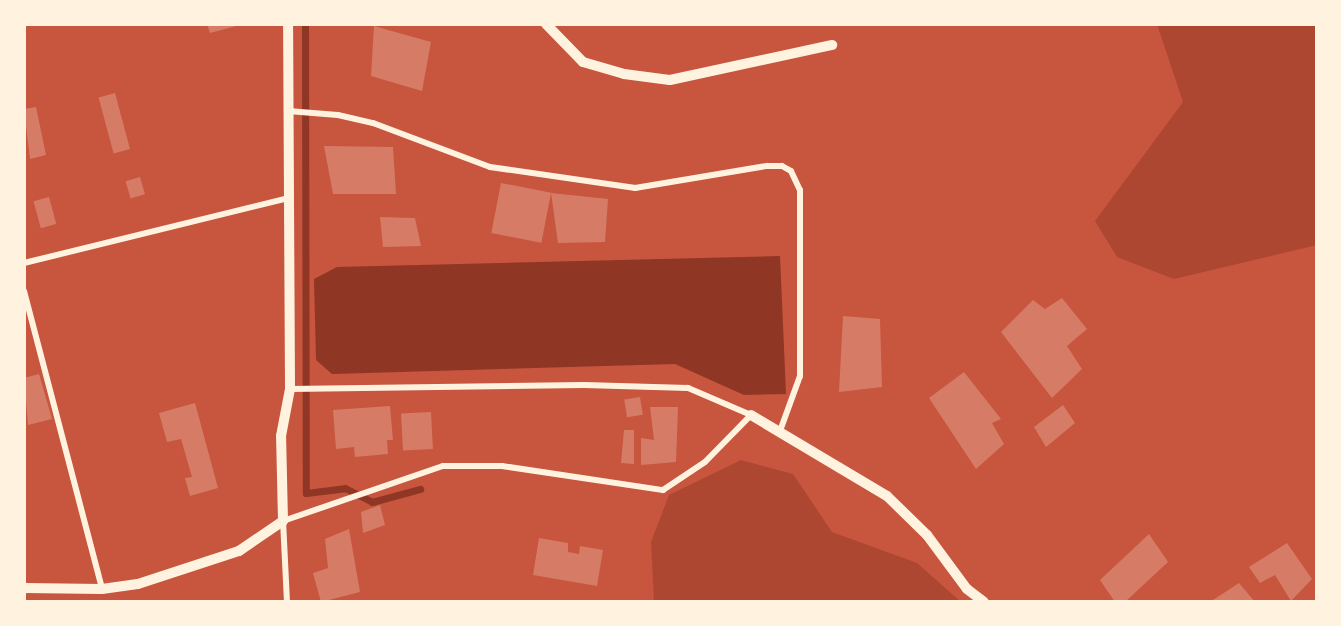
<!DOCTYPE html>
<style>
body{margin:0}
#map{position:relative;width:1341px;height:626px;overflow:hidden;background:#c8553d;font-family:"IBM Plex Sans",sans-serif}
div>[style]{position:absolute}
.green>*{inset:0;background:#ae4732}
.water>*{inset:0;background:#8f3625}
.stream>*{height:7px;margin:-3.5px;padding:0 3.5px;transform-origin:3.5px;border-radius:3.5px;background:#8f3625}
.building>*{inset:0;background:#d67c66;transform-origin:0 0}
.minor>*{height:6px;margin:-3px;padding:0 3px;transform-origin:3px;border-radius:3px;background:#fff3e0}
.tertiary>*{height:10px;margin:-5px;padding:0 5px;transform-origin:5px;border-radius:5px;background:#fff3e0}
span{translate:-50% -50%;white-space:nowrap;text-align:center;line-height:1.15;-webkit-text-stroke:6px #fff3e0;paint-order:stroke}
.frame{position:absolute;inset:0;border:26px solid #fff3e0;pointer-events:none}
</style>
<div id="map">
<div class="green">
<i style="clip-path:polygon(1157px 24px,1317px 24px,1317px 245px,1174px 279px,1117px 257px,1095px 221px,1183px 102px)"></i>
<i style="clip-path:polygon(741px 460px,793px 474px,832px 532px,917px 563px,961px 602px,654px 602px,651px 542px,669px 495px)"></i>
</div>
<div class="water">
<i style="clip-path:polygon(780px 256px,786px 394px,744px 395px,675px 364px,332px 374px,316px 360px,314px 279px,337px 267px)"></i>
</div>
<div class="stream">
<i style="left:305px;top:24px;width:469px;rotate:89.9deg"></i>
<i style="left:306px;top:493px;width:39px;rotate:-7deg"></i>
<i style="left:345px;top:488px;width:30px;rotate:27deg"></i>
<i style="left:372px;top:502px;width:50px;rotate:-15.2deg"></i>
</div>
<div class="building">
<i style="clip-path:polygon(207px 24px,240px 24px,240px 25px,210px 33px)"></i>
<i style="clip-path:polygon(374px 26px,431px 42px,422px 91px,371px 76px)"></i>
<i style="left:115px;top:93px;width:58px;height:17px;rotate:75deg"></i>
<i style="clip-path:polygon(36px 107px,46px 155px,30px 159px,24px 109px)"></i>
<i style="clip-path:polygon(324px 146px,393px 147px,396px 194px,333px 194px)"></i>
<i style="left:140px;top:177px;width:18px;height:15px;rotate:74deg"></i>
<i style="left:501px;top:183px;width:51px;height:51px;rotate:11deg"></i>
<i style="clip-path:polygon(551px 193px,608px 199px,605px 242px,558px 243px)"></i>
<i style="left:49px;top:197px;width:28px;height:16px;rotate:75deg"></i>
<i style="clip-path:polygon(380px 217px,415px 218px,421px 246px,383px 247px)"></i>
<i style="clip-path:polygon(1062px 298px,1087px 329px,1067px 346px,1082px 369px,1052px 398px,1001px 332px,1033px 300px,1045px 309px)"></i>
<i style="clip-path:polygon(843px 316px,880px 319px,882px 387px,839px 392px)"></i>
<i style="clip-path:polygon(964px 372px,1001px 419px,992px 423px,1004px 444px,976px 469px,929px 398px)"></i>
<i style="clip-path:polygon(39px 374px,52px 419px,28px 425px,24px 378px)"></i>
<i style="left:640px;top:397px;width:18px;height:16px;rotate:81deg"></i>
<i style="clip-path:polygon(195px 403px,218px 488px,190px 496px,185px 478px,192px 477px,181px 439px,167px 442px,159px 413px)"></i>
<i style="clip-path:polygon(1063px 405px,1075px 423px,1046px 447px,1034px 427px)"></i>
<i style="clip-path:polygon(390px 406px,393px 440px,387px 440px,388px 454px,355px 457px,354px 447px,336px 449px,333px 410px)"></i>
<i style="clip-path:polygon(650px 407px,678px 407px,676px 462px,641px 465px,641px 438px,654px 440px)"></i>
<i style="left:431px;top:412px;width:37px;height:30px;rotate:87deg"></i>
<i style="clip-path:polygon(624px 430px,634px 430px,634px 464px,621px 463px)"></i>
<i style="clip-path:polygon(380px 505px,385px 525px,363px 533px,361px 512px)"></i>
<i style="clip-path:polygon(349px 529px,360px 592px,321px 602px,313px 573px,328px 568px,325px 539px)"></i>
<i style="clip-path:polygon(1149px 534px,1168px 562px,1125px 602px,1115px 602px,1100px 580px)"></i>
<i style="clip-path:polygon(539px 538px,568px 543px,568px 552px,579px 554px,580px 546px,603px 550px,597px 586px,533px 575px)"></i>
<i style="clip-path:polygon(1287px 543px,1312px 579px,1291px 601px,1275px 575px,1260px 583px,1249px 567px)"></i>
<i style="clip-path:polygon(1239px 583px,1255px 602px,1210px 602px)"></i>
</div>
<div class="minor">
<i style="left:288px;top:111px;width:50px;rotate:4.6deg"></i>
<i style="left:338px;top:115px;width:36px;rotate:13deg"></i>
<i style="left:373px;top:123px;width:125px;rotate:20.6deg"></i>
<i style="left:490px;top:167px;width:147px;rotate:8.2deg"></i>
<i style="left:635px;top:188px;width:134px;rotate:-9.5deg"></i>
<i style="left:767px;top:166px;width:15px"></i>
<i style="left:782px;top:166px;width:10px;rotate:29deg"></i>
<i style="left:791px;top:171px;width:21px;rotate:65deg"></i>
<i style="left:800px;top:190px;width:186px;rotate:90deg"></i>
<i style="left:800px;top:376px;width:59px;rotate:110deg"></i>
<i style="left:24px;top:263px;width:272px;rotate:-13.8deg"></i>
<i style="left:24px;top:291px;width:308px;rotate:75.3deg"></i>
<i style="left:287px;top:602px;width:81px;rotate:-92.8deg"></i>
<i style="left:283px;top:521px;width:169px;rotate:-19deg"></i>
<i style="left:443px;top:466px;width:59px"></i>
<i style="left:502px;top:466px;width:163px;rotate:8.5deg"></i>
<i style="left:663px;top:490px;width:50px;rotate:-33.7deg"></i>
<i style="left:705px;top:462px;width:66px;rotate:-45.6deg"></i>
<i style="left:751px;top:415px;width:69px;rotate:-156.8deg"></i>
<i style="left:688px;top:388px;width:104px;rotate:-178.3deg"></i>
<i style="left:584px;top:385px;width:294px;rotate:179.2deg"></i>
</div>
<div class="tertiary">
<i style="left:546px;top:24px;width:53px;rotate:45.8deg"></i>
<i style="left:583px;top:62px;width:43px;rotate:16.3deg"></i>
<i style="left:624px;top:74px;width:46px;rotate:7.4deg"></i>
<i style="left:670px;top:80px;width:166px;rotate:-12.2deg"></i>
<i style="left:751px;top:415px;width:158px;rotate:30.8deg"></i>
<i style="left:887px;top:496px;width:56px;rotate:44.3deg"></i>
<i style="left:927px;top:535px;width:67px;rotate:53.5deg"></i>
<i style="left:967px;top:589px;width:21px;rotate:37deg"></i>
<i style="left:24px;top:588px;width:78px;rotate:0.7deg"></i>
<i style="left:102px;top:589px;width:36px;rotate:-8deg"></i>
<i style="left:138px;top:584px;width:106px;rotate:-18.1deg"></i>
<i style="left:239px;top:551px;width:53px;rotate:-34.3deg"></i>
<i style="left:283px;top:521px;width:85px;rotate:-91.3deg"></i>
<i style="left:281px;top:436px;width:48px;rotate:-79.2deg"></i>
<i style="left:290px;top:389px;width:365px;rotate:-90.3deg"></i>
</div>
<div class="frame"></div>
</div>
